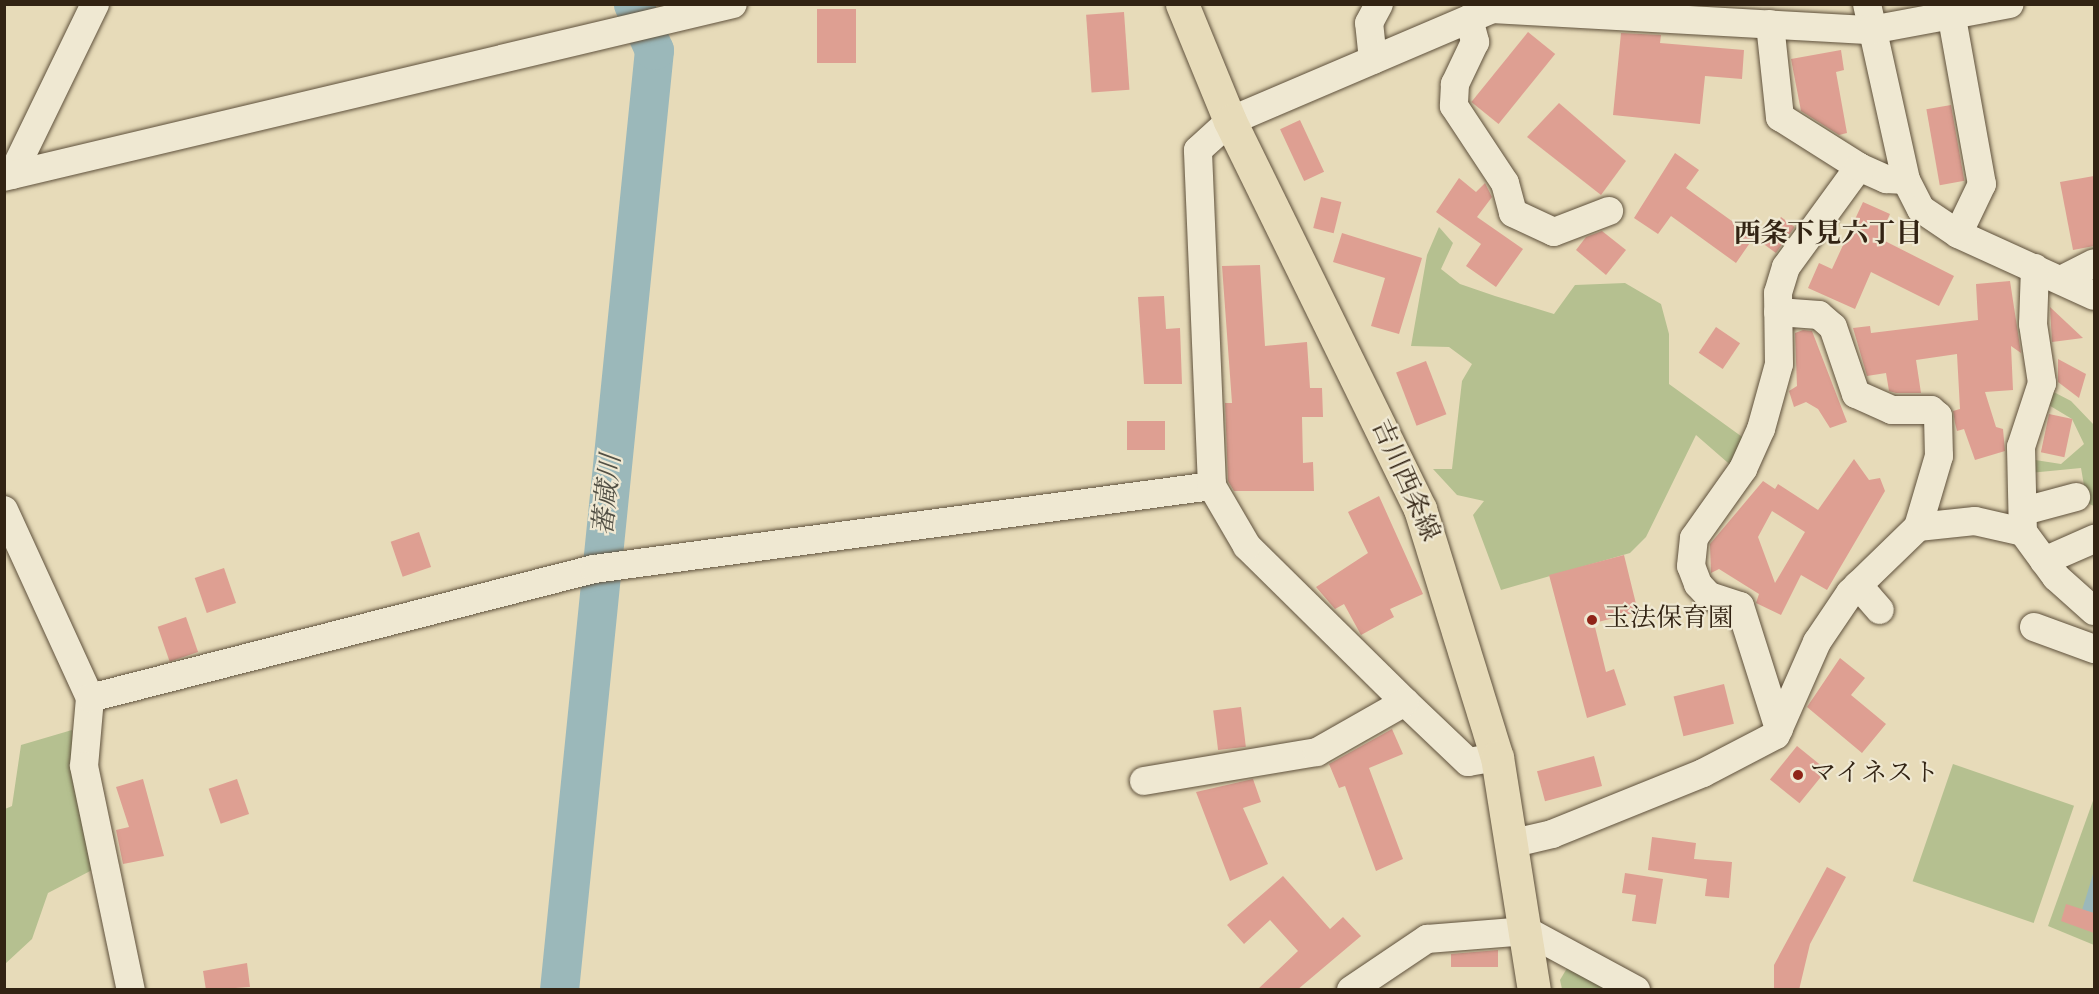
<!DOCTYPE html>
<meta charset="utf-8">
<style>
body{margin:0}
#map{position:relative;width:2099px;height:994px;overflow:hidden;background:#e7dbb9;font-family:"Sorts Mill Goudy","Noto Serif JP",serif}
div>[style]{position:absolute}
.green>*{inset:0;background:#b5c090;transform-origin:0 0}
.water>*{inset:0;background:#9bb8ba}
.river>*{height:39px;margin:-19.5px;padding:0 19.5px;transform-origin:19.5px;border-radius:19.5px;background:#9bb8ba}
.building>*{inset:0;background:#de9f92;transform-origin:0 0}
.roads{filter:drop-shadow(0 0 2px #5f513c) drop-shadow(0 0 2px #5f513c)}
.minor>*{height:28px;margin:-14px;padding:0 14px;transform-origin:14px;border-radius:14px;background:#efe8d2}
.major>*{height:33px;margin:-16.5px;padding:0 16.5px;transform-origin:16.5px;border-radius:16.5px;background:#e7dbb9}
.dots>*{width:16px;height:16px;translate:-50% -50%;box-sizing:border-box;border:3px solid #efe8d2;border-radius:50%}
span{translate:-50% -50%;white-space:nowrap;text-align:center;line-height:1.15;-webkit-text-stroke:4.5px #efe8d2;paint-order:stroke}
.street-label{font-size:26px;color:#322313}
.poi-label{font-size:26px;color:#322313}
.left{translate:0 -50%;text-align:left}
.neighbourhood-label{font-size:27px;color:#322313;font-weight:700}
.water-label{font-size:27px;color:#525045;font-style:italic}
.frame{position:absolute;inset:0;border:6px solid #322313;pointer-events:none}
</style>
<div id="map">
<div class="green">
<i style="clip-path:polygon(1439px 227px,1453px 243px,1441px 269px,1460px 284px,1495px 296px,1554px 314px,1575px 285px,1625px 283px,1661px 304px,1669px 334px,1669px 384px,1745px 439px,1735px 469px,1696px 435px,1646px 537px,1630px 553px,1501px 590px,1473px 515px,1484px 501px,1457px 495px,1433px 469px,1452px 469px,1462px 381px,1472px 364px,1449px 347px,1411px 346px,1427px 255px)"></i>
<i style="clip-path:polygon(2046px 388px,2071px 401px,2094px 425px,2094px 506px,2087px 503px,2081px 468px,2030px 473px,2028px 459px,2061px 464px,2084px 444px,2072px 419px,2042px 401px)"></i>
<i style="clip-path:polygon(72px 730px,74px 787px,94px 869px,48px 893px,32px 939px,5px 964px,5px 809px,12px 806px,21px 745px)"></i>
<i style="left:1953px;top:764px;width:128px;height:124px;rotate:19deg"></i>
<i style="clip-path:polygon(2094px 798px,2094px 945px,2048px 926px)"></i>
<i style="clip-path:polygon(1570px 963px,1611px 989px,1562px 989px,1560px 980px)"></i>
</div>
<div class="water">
<i style="clip-path:polygon(2094px 871px,2094px 913px,2082px 910px)"></i>
</div>
<div class="river">
<i style="left:559px;top:990px;width:945px;rotate:-84.23deg"></i>
<i style="left:654px;top:50px;width:51px;rotate:-114.5deg"></i>
</div>
<div class="building">
<i style="left:817px;top:9px;width:39px;height:54px"></i>
<i style="left:1124px;top:12px;width:78px;height:38px;rotate:86deg"></i>
<i style="left:1528px;top:32px;width:35px;height:90px;rotate:39deg"></i>
<i style="clip-path:polygon(1621px 33px,1661px 35px,1660px 43px,1744px 50px,1742px 79px,1705px 76px,1700px 124px,1613px 115px)"></i>
<i style="clip-path:polygon(1841px 50px,1844px 70px,1836px 72px,1847px 133px,1839px 135px,1801px 111px,1791px 59px)"></i>
<i style="clip-path:polygon(1559px 103px,1626px 161px,1601px 195px,1527px 137px)"></i>
<i style="left:1951px;top:105px;width:77px;height:25px;rotate:80deg"></i>
<i style="left:1300px;top:120px;width:57px;height:22px;rotate:65deg"></i>
<i style="clip-path:polygon(1675px 153px,1699px 170px,1686px 188px,1754px 237px,1736px 263px,1671px 216px,1658px 234px,1634px 218px)"></i>
<i style="clip-path:polygon(2094px 176px,2094px 246px,2073px 250px,2060px 182px)"></i>
<i style="clip-path:polygon(1459px 178px,1476px 192px,1485px 183px,1492px 197px,1477px 217px,1523px 249px,1496px 287px,1466px 266px,1481px 244px,1436px 212px)"></i>
<i style="left:1321px;top:197px;width:21px;height:32px;rotate:14deg"></i>
<i style="clip-path:polygon(1863px 202px,1890px 214px,1879px 238px,1954px 276px,1939px 306px,1871px 272px,1855px 309px,1808px 288px,1819px 263px,1832px 269px)"></i>
<i style="left:1781px;top:217px;width:17px;height:32px;rotate:36deg"></i>
<i style="clip-path:polygon(1602px 231px,1626px 250px,1606px 275px,1576px 250px,1586px 237px)"></i>
<i style="clip-path:polygon(1342px 233px,1422px 258px,1399px 334px,1371px 326px,1385px 278px,1333px 262px)"></i>
<i style="clip-path:polygon(1260px 265px,1265px 346px,1307px 342px,1310px 388px,1322px 388px,1323px 417px,1302px 417px,1303px 463px,1313px 462px,1314px 491px,1234px 491px,1228px 481px,1225px 403px,1232px 403px,1222px 266px)"></i>
<i style="clip-path:polygon(2010px 281px,2021px 353px,2011px 346px,2013px 390px,1985px 392px,1996px 427px,2003px 429px,2005px 451px,1975px 460px,1964px 429px,1957px 431px,1955px 423px,1953px 411px,1960px 409px,1957px 354px,1916px 360px,1921px 393px,1896px 393px,1889px 391px,1886px 373px,1867px 376px,1853px 328px,1870px 326px,1871px 333px,1978px 320px,1976px 284px)"></i>
<i style="clip-path:polygon(1164px 296px,1166px 329px,1180px 328px,1182px 384px,1144px 384px,1138px 297px)"></i>
<i style="clip-path:polygon(2050px 307px,2083px 338px,2052px 342px)"></i>
<i style="left:1716px;top:327px;width:29px;height:31px;rotate:34deg"></i>
<i style="clip-path:polygon(1803px 330px,1812px 331px,1847px 422px,1830px 428px,1818px 409px,1806px 402px,1794px 407px,1789px 391px,1797px 386px,1795px 333px)"></i>
<i style="clip-path:polygon(2058px 359px,2086px 374px,2079px 398px,2058px 382px)"></i>
<i style="left:1426px;top:361px;width:57px;height:32px;rotate:69deg"></i>
<i style="left:2049px;top:414px;width:24px;height:39px;rotate:12deg"></i>
<i style="left:1165px;top:421px;width:29px;height:38px;rotate:90deg"></i>
<i style="clip-path:polygon(evenodd,1854px 459px,1869px 480px,1880px 478px,1885px 491px,1827px 590px,1801px 575px,1781px 615px,1756px 603px,1759px 594px,1719px 569px,1711px 573px,1710px 544px,1763px 481px,1775px 489px,1778px 484px,1818px 510px,1854px 459px,1772px 511px,1805px 532px,1775px 583px,1758px 537px,1772px 511px)"></i>
<i style="clip-path:polygon(1379px 496px,1423px 594px,1390px 609px,1394px 617px,1361px 635px,1344px 604px,1335px 609px,1316px 587px,1368px 553px,1348px 512px)"></i>
<i style="left:419px;top:532px;width:37px;height:30px;rotate:71deg"></i>
<i style="clip-path:polygon(1624px 555px,1638px 612px,1594px 623px,1606px 672px,1614px 669px,1626px 705px,1587px 718px,1549px 575px)"></i>
<i style="left:224px;top:568px;width:37px;height:31px;rotate:71deg"></i>
<i style="left:186px;top:617px;width:37px;height:30px;rotate:71deg"></i>
<i style="clip-path:polygon(1840px 658px,1865px 678px,1851px 695px,1886px 724px,1862px 753px,1807px 707px)"></i>
<i style="left:1724px;top:684px;width:41px;height:52px;rotate:76deg"></i>
<i style="left:1241px;top:707px;width:40px;height:28px;rotate:83deg"></i>
<i style="clip-path:polygon(1392px 729px,1403px 754px,1369px 768px,1403px 859px,1376px 871px,1345px 786px,1339px 788px,1329px 764px)"></i>
<i style="left:1797px;top:746px;width:38px;height:43px;rotate:39deg"></i>
<i style="left:1594px;top:756px;width:31px;height:59px;rotate:75deg"></i>
<i style="clip-path:polygon(143px 779px,164px 856px,123px 864px,116px 830px,129px 827px,116px 787px)"></i>
<i style="left:237px;top:779px;width:37px;height:30px;rotate:71deg"></i>
<i style="clip-path:polygon(1253px 779px,1261px 802px,1243px 808px,1268px 864px,1230px 881px,1196px 792px)"></i>
<i style="clip-path:polygon(1652px 837px,1696px 843px,1694px 859px,1732px 862px,1729px 898px,1705px 896px,1707px 879px,1648px 870px)"></i>
<i style="clip-path:polygon(1827px 867px,1846px 877px,1810px 944px,1799px 990px,1774px 990px,1774px 965px)"></i>
<i style="clip-path:polygon(1625px 873px,1663px 879px,1656px 924px,1632px 921px,1636px 895px,1622px 893px)"></i>
<i style="clip-path:polygon(1283px 876px,1330px 929px,1343px 917px,1361px 936px,1297px 990px,1257px 990px,1298px 951px,1270px 920px,1244px 944px,1227px 925px)"></i>
<i style="clip-path:polygon(2066px 904px,2094px 913px,2094px 933px,2061px 921px)"></i>
<i style="clip-path:polygon(1498px 950px,1498px 967px,1451px 967px,1451px 954px)"></i>
<i style="clip-path:polygon(247px 963px,250px 987px,206px 990px,203px 971px)"></i>
</div>
<div class="roads">
<div class="minor">
<i style="left:1867px;top:4px;width:180px;rotate:77.5deg"></i>
<i style="left:1906px;top:180px;width:33px;rotate:63deg"></i>
<i style="left:1921px;top:209px;width:45px;rotate:34deg"></i>
<i style="left:1958px;top:234px;width:149px;rotate:24.5deg"></i>
<i style="left:1952px;top:18px;width:169px;rotate:79.8deg"></i>
<i style="left:1982px;top:184px;width:55px;rotate:115.6deg"></i>
<i style="left:1469px;top:19px;width:24px;rotate:75deg"></i>
<i style="left:1475px;top:42px;width:47px;rotate:115.5deg"></i>
<i style="left:1455px;top:84px;width:22px;rotate:93deg"></i>
<i style="left:1454px;top:106px;width:92px;rotate:56.5deg"></i>
<i style="left:1505px;top:183px;width:31px;rotate:75deg"></i>
<i style="left:1513px;top:213px;width:45px;rotate:24.9deg"></i>
<i style="left:1554px;top:232px;width:59px;rotate:-20.9deg"></i>
<i style="left:1770px;top:24px;width:94px;rotate:83.9deg"></i>
<i style="left:1780px;top:117px;width:93px;rotate:32.3deg"></i>
<i style="left:1373px;top:60px;width:37px;rotate:-96deg"></i>
<i style="left:1369px;top:23px;width:21px;rotate:-62deg"></i>
<i style="left:12px;top:175px;width:190px;rotate:-64.1deg"></i>
<i style="left:4px;top:177px;width:749px;rotate:-13.35deg"></i>
<i style="left:2035px;top:268px;width:56px;rotate:92deg"></i>
<i style="left:2033px;top:324px;width:60px;rotate:81.3deg"></i>
<i style="left:2042px;top:383px;width:67px;rotate:108.2deg"></i>
<i style="left:2021px;top:447px;width:85px;rotate:88.7deg"></i>
<i style="left:2023px;top:532px;width:56px;rotate:53.7deg"></i>
<i style="left:2056px;top:577px;width:51px;rotate:41.8deg"></i>
<i style="left:2061px;top:280px;width:37px;rotate:-27deg"></i>
<i style="left:1778px;top:312px;width:41px;rotate:4.2deg"></i>
<i style="left:1819px;top:315px;width:18px;rotate:41deg"></i>
<i style="left:1833px;top:327px;width:71px;rotate:71.1deg"></i>
<i style="left:1856px;top:394px;width:39px;rotate:24deg"></i>
<i style="left:1892px;top:410px;width:39px"></i>
<i style="left:1931px;top:410px;width:9px;rotate:41deg"></i>
<i style="left:1938px;top:416px;width:40px;rotate:88.6deg"></i>
<i style="left:1939px;top:456px;width:74px;rotate:106.5deg"></i>
<i style="left:4px;top:510px;width:207px;rotate:65.4deg"></i>
<i style="left:90px;top:698px;width:68px;rotate:95deg"></i>
<i style="left:84px;top:766px;width:229px;rotate:78.2deg"></i>
<i style="left:2024px;top:511px;width:54px;rotate:-15.1deg"></i>
<i style="left:2044px;top:561px;width:55px;rotate:-23.7deg"></i>
<i style="left:1858px;top:585px;width:33px;rotate:49deg"></i>
<i style="left:2034px;top:627px;width:64px;rotate:20.1deg"></i>
<i style="left:90px;top:698px;width:520px;rotate:-14.36deg"></i>
<i style="left:594px;top:569px;width:624px;rotate:-7.65deg"></i>
<i style="left:1779px;top:729px;width:129px;rotate:-107.6deg"></i>
<i style="left:1740px;top:606px;width:33px;rotate:-162deg"></i>
<i style="left:1709px;top:596px;width:16px;rotate:-133deg"></i>
<i style="left:1698px;top:584px;width:19px;rotate:-111deg"></i>
<i style="left:1691px;top:566px;width:28px;rotate:-84deg"></i>
<i style="left:1694px;top:538px;width:85px;rotate:-54.6deg"></i>
<i style="left:1743px;top:469px;width:44px;rotate:-65.8deg"></i>
<i style="left:1761px;top:429px;width:67px;rotate:-74.5deg"></i>
<i style="left:1779px;top:364px;width:71px;rotate:-90.8deg"></i>
<i style="left:1778px;top:293px;width:27px;rotate:-73deg"></i>
<i style="left:1786px;top:267px;width:124px;rotate:-53.9deg"></i>
<i style="left:1859px;top:167px;width:30px;rotate:24deg"></i>
<i style="left:1886px;top:179px;width:20px;rotate:3deg"></i>
<i style="left:1497px;top:757px;width:29px;rotate:170deg"></i>
<i style="left:1468px;top:762px;width:87px;rotate:-136.4deg"></i>
<i style="left:1405px;top:702px;width:222px;rotate:-135.4deg"></i>
<i style="left:1247px;top:546px;width:69px;rotate:-120.3deg"></i>
<i style="left:1212px;top:486px;width:336px;rotate:-92.4deg"></i>
<i style="left:1198px;top:150px;width:43px;rotate:-42.2deg"></i>
<i style="left:1230px;top:121px;width:285px;rotate:-23.1deg"></i>
<i style="left:1492px;top:9px;width:380px;rotate:3.2deg"></i>
<i style="left:1871px;top:30px;width:141px;rotate:-10.6deg"></i>
<i style="left:1144px;top:781px;width:175px;rotate:-9.5deg"></i>
<i style="left:1317px;top:752px;width:101px;rotate:-29.6deg"></i>
<i style="left:1514px;top:843px;width:39px;rotate:-13deg"></i>
<i style="left:1552px;top:834px;width:163px;rotate:-22deg"></i>
<i style="left:1703px;top:773px;width:82px;rotate:-27.5deg"></i>
<i style="left:1776px;top:735px;width:102px;rotate:-66.2deg"></i>
<i style="left:1817px;top:642px;width:59px;rotate:-56deg"></i>
<i style="left:1850px;top:593px;width:95px;rotate:-44.1deg"></i>
<i style="left:1918px;top:527px;width:57px;rotate:-6deg"></i>
<i style="left:1975px;top:521px;width:49px;rotate:12.9deg"></i>
<i style="left:1351px;top:990px;width:92px;rotate:-33.9deg"></i>
<i style="left:1427px;top:939px;width:100px;rotate:-4.6deg"></i>
<i style="left:1527px;top:931px;width:124px;rotate:28.4deg"></i>
</div>
<div class="major">
<i style="left:1182px;top:4px;width:126px;rotate:67.7deg"></i>
<i style="left:1230px;top:121px;width:432px;rotate:63.9deg"></i>
<i style="left:1420px;top:509px;width:260px;rotate:72.8deg"></i>
<i style="left:1497px;top:757px;width:236px;rotate:81deg"></i>
</div>
</div>
<div class="dots">
<i style="left:1592px;top:620px;background:#8f2418"></i>
<i style="left:1798px;top:775px;background:#8f2418"></i>
</div>
<div class="street-label">
<span style="left:1404px;top:481px;rotate:66deg">吉川西条線</span>
</div>
<div class="poi-label">
<span class="left" style="left:1604px;top:620px">玉法保育園</span>
<span class="left" style="left:1810px;top:775px">マイネスト</span>
</div>
<div class="neighbourhood-label">
<span style="left:1828px;top:236px">西条下見六丁目</span>
</div>
<div class="water-label">
<span style="left:609px;top:495px;rotate:-84deg">蕃蔵川</span>
</div>
<div class="frame"></div>
</div>
